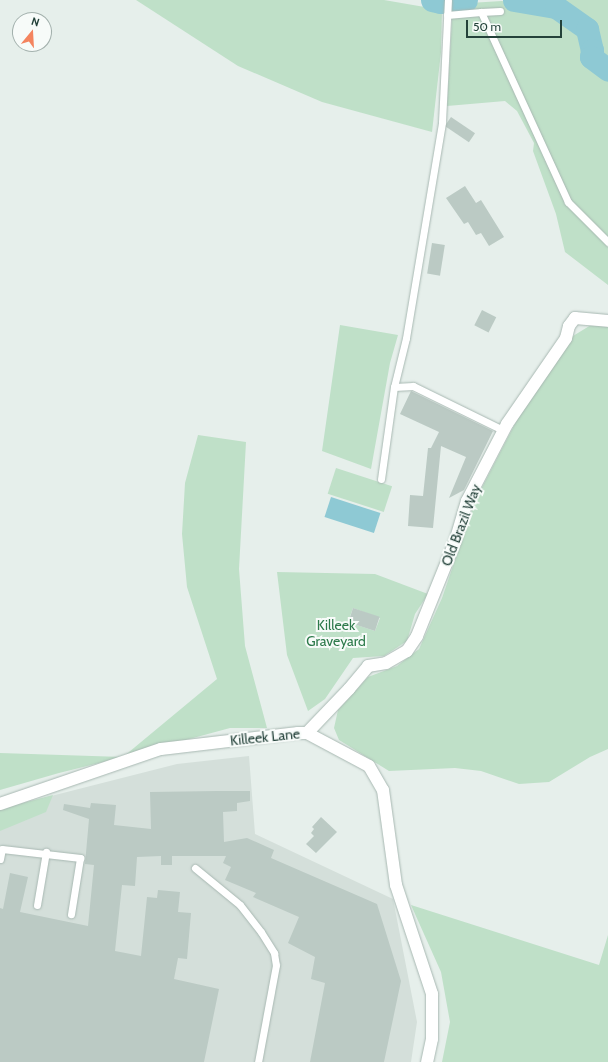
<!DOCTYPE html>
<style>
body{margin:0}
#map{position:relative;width:608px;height:1062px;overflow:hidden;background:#e6efeb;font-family:Cabin,sans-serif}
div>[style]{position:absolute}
.built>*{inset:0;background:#d4dfda}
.green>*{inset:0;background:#bfe0c8;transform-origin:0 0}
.water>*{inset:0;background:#8ec9d4;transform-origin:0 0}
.river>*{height:23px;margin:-11.5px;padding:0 11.5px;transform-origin:11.5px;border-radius:11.5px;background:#8ec9d4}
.building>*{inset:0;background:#bbcac4;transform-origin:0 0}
.roads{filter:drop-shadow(0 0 1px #a8b8b2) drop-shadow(0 0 1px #a8b8b2)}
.service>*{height:7px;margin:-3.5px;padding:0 3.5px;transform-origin:3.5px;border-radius:3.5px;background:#fff}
.minor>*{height:12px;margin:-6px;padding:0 6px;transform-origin:6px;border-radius:6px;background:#fff}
span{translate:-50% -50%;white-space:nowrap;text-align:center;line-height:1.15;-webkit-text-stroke:4px #f7fbf9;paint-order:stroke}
.street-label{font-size:14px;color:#24423a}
.park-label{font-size:14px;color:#2d7a4b}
.north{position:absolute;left:12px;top:12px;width:40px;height:40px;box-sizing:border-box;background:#f7fbf9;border:1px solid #a3b1ad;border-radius:50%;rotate:18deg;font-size:11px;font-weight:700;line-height:16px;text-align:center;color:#24423a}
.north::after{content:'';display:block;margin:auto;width:14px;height:18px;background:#f4845f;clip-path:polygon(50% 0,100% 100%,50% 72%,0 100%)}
.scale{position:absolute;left:466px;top:20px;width:96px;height:18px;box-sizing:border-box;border:2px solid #24423a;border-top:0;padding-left:5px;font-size:12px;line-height:14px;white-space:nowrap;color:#24423a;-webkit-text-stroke:3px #f7fbf9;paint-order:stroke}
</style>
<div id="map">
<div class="built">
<i style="clip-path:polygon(249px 756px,255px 834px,393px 899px,417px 1022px,411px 1062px,0 1062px,0 809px,177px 764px)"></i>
</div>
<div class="green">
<i style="clip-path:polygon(136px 0,384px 0,442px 10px,441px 52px,432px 132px,322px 102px,238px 66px)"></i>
<i style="clip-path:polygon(551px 0,608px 0,608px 64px,600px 58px,591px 21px)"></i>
<i style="clip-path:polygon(502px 1px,556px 9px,585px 31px,589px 49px,588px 60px,608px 75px,608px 285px,565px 252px,556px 214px,533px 151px,534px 143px,517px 111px,505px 101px,447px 106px,453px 4px)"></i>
<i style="clip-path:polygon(340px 325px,398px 335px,390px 363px,371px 469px,322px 451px)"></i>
<i style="clip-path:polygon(591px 325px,608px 327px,608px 749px,590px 757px,549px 782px,519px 784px,481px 771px,455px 768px,389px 771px,339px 740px,334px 728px,338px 710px,368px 677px,397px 666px,419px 649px,442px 598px,476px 499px,520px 414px,573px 336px)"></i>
<i style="clip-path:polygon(198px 435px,246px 442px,239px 569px,245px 646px,267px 728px,230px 728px,123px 757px,59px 773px,0 790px,0 753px,123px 757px,217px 679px,187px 587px,182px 534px,185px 483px)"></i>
<i style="left:336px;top:468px;width:59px;height:27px;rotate:18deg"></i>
<i style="clip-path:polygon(evenodd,277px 572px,375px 574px,428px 594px,415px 614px,407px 641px,384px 656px,353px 658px,325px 699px,308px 711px,287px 655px,277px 572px,353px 608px,380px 618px,375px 631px,348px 622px,353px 608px)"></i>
<i style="clip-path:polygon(53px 795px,46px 812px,0 831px,0 809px)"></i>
<i style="clip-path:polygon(411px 905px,599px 965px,608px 935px,608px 1062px,442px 1062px,450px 1022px,441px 972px)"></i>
</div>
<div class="water">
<i style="left:331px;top:497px;width:52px;height:21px;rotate:18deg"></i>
</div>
<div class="river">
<i style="left:432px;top:0;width:8px;rotate:14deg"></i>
<i style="left:440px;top:2px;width:26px;rotate:-4deg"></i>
<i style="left:514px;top:0;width:43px;rotate:9.5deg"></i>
<i style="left:556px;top:7px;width:38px;rotate:35deg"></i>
<i style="left:587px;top:29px;width:22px;rotate:77deg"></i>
<i style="left:592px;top:50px;width:7px;rotate:98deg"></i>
<i style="left:591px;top:57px;width:21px;rotate:37deg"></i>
</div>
<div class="building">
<i style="left:451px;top:117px;width:29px;height:11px;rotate:34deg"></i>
<i style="clip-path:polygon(465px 186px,476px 203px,481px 200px,504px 237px,489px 246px,481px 233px,476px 235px,468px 222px,464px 224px,446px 198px)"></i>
<i style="left:432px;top:243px;width:13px;height:31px;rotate:9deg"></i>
<i style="left:482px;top:310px;width:16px;height:17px;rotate:27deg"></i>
<i style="clip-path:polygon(411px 391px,493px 431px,464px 490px,449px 498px,466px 457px,441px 446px,433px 528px,408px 526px,410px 495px,423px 496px,428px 448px,431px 448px,439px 432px,400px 414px)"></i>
<i style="left:353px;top:608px;width:28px;height:15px;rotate:18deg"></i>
<i style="clip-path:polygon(217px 791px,250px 791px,250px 801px,237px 803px,237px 811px,223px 812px,224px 842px,247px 838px,274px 850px,271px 858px,377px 904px,401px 981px,384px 1062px,310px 1062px,325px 983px,311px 979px,315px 957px,288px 943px,299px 917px,253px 897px,256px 893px,225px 880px,231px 867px,223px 863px,226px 856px,172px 856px,172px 865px,161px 865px,161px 856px,137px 857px,135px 886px,122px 885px,115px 951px,141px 956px,147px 897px,157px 898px,158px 890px,180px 892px,178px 912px,191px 913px,187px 959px,178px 958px,174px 979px,219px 989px,204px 1062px,0 1062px,0 908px,3px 909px,10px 873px,28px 877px,20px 912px,88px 926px,94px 865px,85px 864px,89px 819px,63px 810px,64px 804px,90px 808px,91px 803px,116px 805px,114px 825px,151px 829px,150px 792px)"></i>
<i style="clip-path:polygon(321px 817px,337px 832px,316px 853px,306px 844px,314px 836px,311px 833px,314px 829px,312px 827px)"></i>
</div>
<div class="roads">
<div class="service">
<i style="left:481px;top:12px;width:19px;rotate:-3deg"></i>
<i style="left:447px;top:15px;width:34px;rotate:-5deg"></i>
<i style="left:481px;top:12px;width:209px;rotate:65.4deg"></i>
<i style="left:568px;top:202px;width:57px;rotate:45deg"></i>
<i style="left:394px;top:387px;width:19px;rotate:-3deg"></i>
<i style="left:413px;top:386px;width:100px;rotate:26.1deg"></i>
<i style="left:381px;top:479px;width:93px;rotate:-82deg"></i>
<i style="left:394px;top:387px;width:50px;rotate:-76.2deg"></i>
<i style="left:406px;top:338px;width:219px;rotate:-80.5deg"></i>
<i style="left:442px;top:122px;width:122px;rotate:-87.2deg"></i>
<i style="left:0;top:859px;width:10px;rotate:-79deg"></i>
<i style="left:2px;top:849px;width:79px;rotate:6.6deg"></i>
<i style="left:80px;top:858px;width:57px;rotate:99.1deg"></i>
<i style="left:195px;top:868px;width:58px;rotate:39.4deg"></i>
<i style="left:240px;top:905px;width:34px;rotate:52deg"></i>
<i style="left:261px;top:932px;width:25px;rotate:58deg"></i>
<i style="left:274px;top:953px;width:12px;rotate:81deg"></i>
<i style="left:276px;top:965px;width:99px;rotate:100.5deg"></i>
<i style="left:37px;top:905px;width:54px;rotate:-80.4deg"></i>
</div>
<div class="minor">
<i style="left:307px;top:733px;width:61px;rotate:-46.3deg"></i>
<i style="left:349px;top:689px;width:30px;rotate:-50deg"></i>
<i style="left:368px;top:666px;width:18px;rotate:-9deg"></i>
<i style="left:386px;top:663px;width:24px;rotate:-30deg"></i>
<i style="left:407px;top:651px;width:18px;rotate:-56deg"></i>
<i style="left:417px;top:636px;width:101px;rotate:-68deg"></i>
<i style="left:455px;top:542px;width:43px;rotate:-73.7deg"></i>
<i style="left:467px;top:501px;width:87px;rotate:-62.5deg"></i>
<i style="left:507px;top:424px;width:104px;rotate:-55.5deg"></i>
<i style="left:566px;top:338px;width:12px;rotate:-76deg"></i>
<i style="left:569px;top:326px;width:10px;rotate:-53deg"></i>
<i style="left:575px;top:318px;width:33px;rotate:5deg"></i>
<i style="left:0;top:804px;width:170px;rotate:-18.9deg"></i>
<i style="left:161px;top:749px;width:138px;rotate:-6.7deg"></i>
<i style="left:298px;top:733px;width:9px"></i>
<i style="left:307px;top:733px;width:70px;rotate:28deg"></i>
<i style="left:369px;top:766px;width:28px;rotate:60deg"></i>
<i style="left:383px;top:790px;width:96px;rotate:82.2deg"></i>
<i style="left:396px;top:885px;width:115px;rotate:71.7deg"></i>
<i style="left:432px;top:994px;width:45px;rotate:90deg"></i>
<i style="left:432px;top:1039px;width:24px;rotate:102deg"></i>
</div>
</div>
<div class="street-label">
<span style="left:461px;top:525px;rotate:-69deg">Old Brazil Way</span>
<span style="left:265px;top:737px;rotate:-6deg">Killeek Lane</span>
</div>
<div class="park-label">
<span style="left:336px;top:633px">Killeek<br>Graveyard</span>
</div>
<div class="north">N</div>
<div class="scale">50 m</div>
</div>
